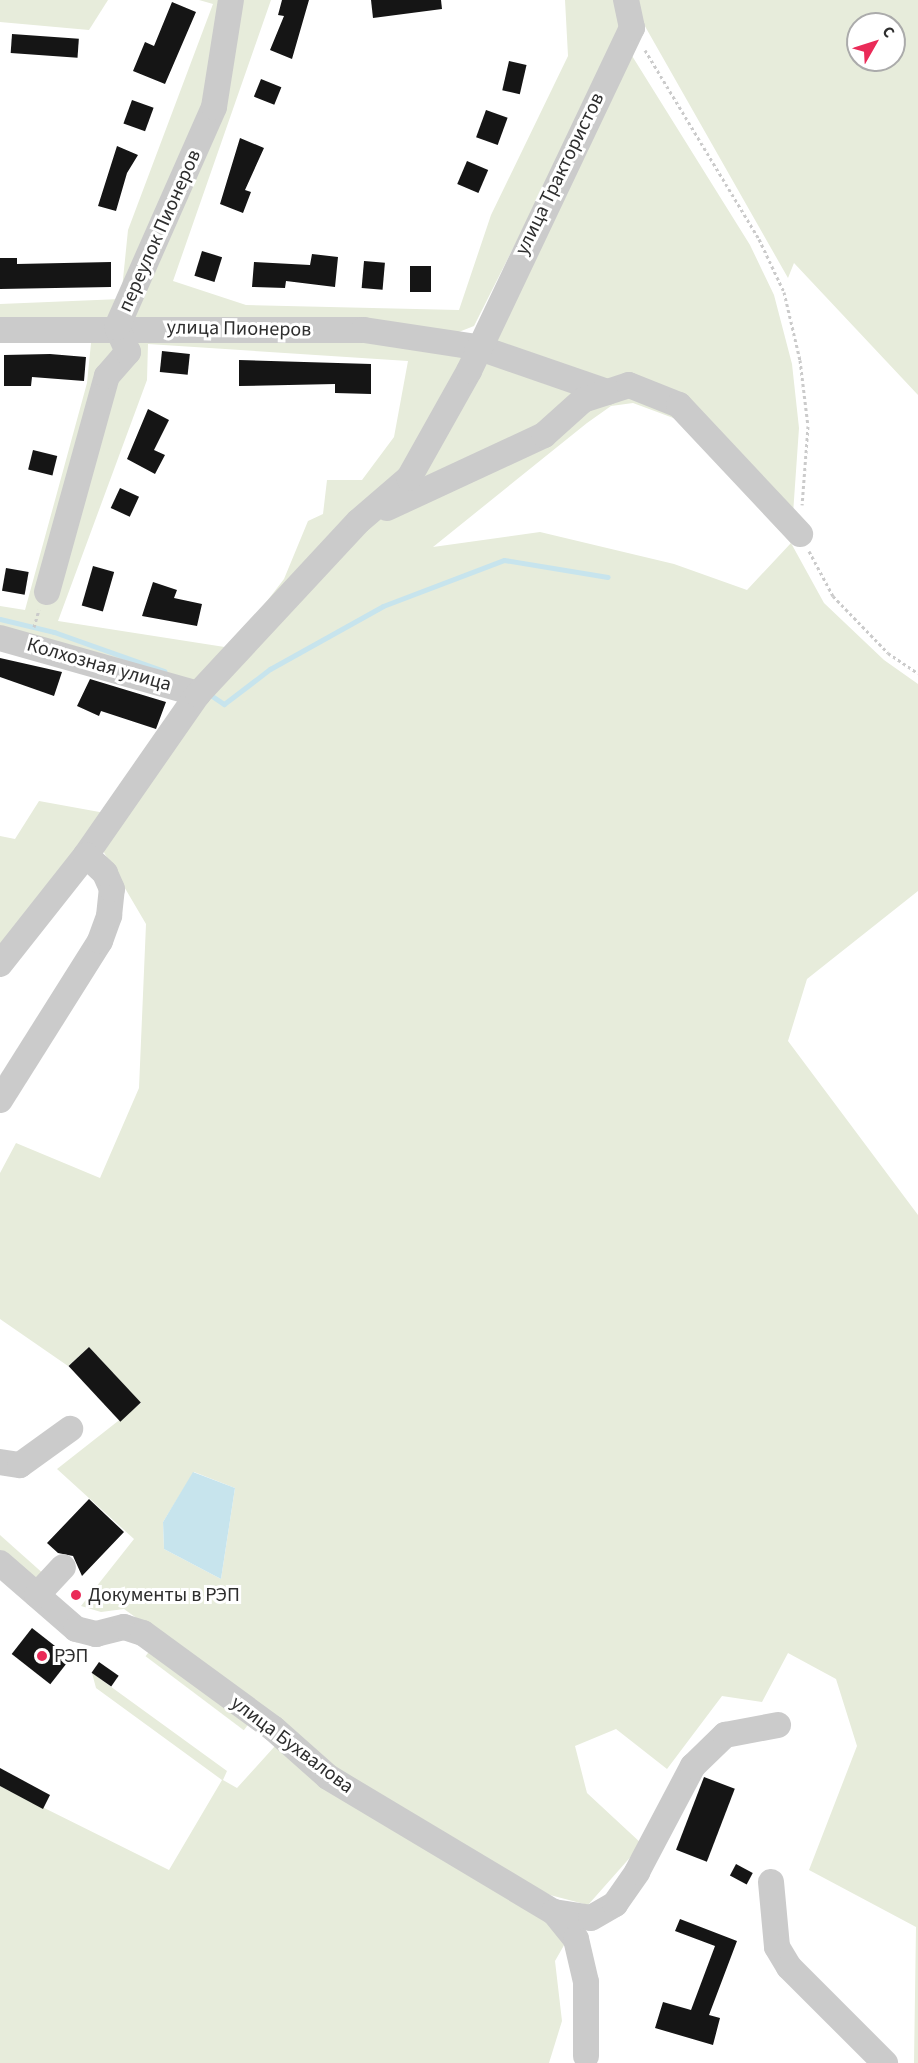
<!DOCTYPE html>
<meta charset="utf-8">
<style>
body{margin:0}
#map{position:relative;width:918px;height:2063px;overflow:hidden;background:#fff;font-family:"Source Sans 3",sans-serif}
div>[style]{position:absolute}
.green>*{inset:0;background:#e7ecdb;transform-origin:0 0}
.water>*{inset:0;background:#c7e4ed}
.stream>*{height:5px;margin:-2.5px;padding:0 2.5px;transform-origin:2.5px;border-radius:2.5px;background:#c7e4ed}
.building>*{inset:0;background:#151515;transform-origin:0 0}
.path>*{height:3px;margin-top:-1.5px;transform-origin:0;background:repeating-linear-gradient(90deg,#cbcbcb 0 3px,transparent 0 6px)}
.minor>*{height:26px;margin:-13px;padding:0 13px;transform-origin:13px;border-radius:13px;background:#cbcbcb}
.dots>*{width:16px;height:16px;translate:-50% -50%;box-sizing:border-box;border:3px solid #fff;border-radius:50%}
span{translate:-50% -50%;white-space:nowrap;text-align:center;line-height:1.15;-webkit-text-stroke:6px #fff;paint-order:stroke}
.street-label{font-size:20px;color:#2e2e2e}
.poi-label{font-size:20px;color:#2e2e2e}
.left{translate:0 -50%;text-align:left}
.north{position:absolute;left:846px;top:12px;width:60px;height:60px;box-sizing:border-box;background:#fff;border:2px solid #ababab;border-radius:50%;rotate:51deg;font-size:16px;font-weight:700;line-height:24px;text-align:center;color:#2e2e2e}
.north::after{content:'';display:block;margin:auto;width:21px;height:27px;background:#ea2b58;clip-path:polygon(50% 0,100% 100%,50% 72%,0 100%)}
</style>
<div id="map">
<div class="green">
<i style="clip-path:polygon(0 0,108px 0,89px 30px,0 22px)"></i>
<i style="clip-path:polygon(199px 0,225px 0,209px 108px,115px 321px,0 324px,0 304px,121px 299px,128px 230px,213px 4px)"></i>
<i style="clip-path:polygon(236px 0,271px 0,173px 281px,246px 305px,459px 310px,491px 215px,568px 56px,565px 0,619px 0,625px 25px,474px 326px,446px 337px,125px 322px,219px 109px)"></i>
<i style="clip-path:polygon(evenodd,638px 0,918px 0,918px 395px,794px 263px,788px 278px,642px 21px,638px 0,858px 24px,894px 24px,894px 60px,858px 60px,858px 24px)"></i>
<i style="clip-path:polygon(evenodd,629px 51px,750px 245px,774px 295px,792px 364px,799px 428px,791px 543px,824px 603px,884px 660px,918px 684px,918px 891px,807px 979px,788px 1041px,918px 1215px,918px 2063px,914px 2063px,916px 1927px,809px 1870px,857px 1746px,836px 1679px,788px 1653px,762px 1702px,722px 1696px,667px 1769px,616px 1729px,575px 1746px,587px 1793px,642px 1844px,588px 1905px,550px 1895px,453px 1844px,332px 1771px,280px 1721px,124px 1609px,101px 1612px,81px 1606px,134px 1539px,57px 1469px,141px 1403px,89px 1347px,68px 1366px,0 1319px,0 1173px,16px 1143px,100px 1178px,139px 1088px,146px 924px,99px 844px,204px 697px,351px 540px,413px 488px,629px 51px,633px 403px,676px 419px,791px 543px,747px 590px,674px 564px,540px 532px,433px 547px,587px 423px,611px 406px,633px 403px,629px 51px,194px 1472px,235px 1488px,221px 1579px,164px 1549px,163px 1522px,194px 1472px)"></i>
<i style="clip-path:polygon(evenodd,0 336px,368px 338px,461px 352px,463px 365px,405px 475px,196px 690px,0 630px,0 606px,25px 610px,87px 383px,91px 343px,0 343px,0 336px,148px 344px,408px 361px,394px 437px,362px 480px,327px 480px,323px 514px,308px 521px,284px 579px,231px 648px,58px 621px,147px 380px,148px 344px)"></i>
<i style="clip-path:polygon(39px 801px,105px 813px,0 952px,0 836px,15px 839px)"></i>
<i style="clip-path:polygon(0 1535px,46px 1576px,35px 1580px,0 1550px)"></i>
<i style="left:151px;top:1649px;width:123px;height:9px;rotate:37deg"></i>
<i style="clip-path:polygon(92px 1673px,227px 1771px,223px 1780px,237px 1788px,275px 1746px,537px 1907px,567px 1940px,555px 1961px,562px 2021px,549px 2063px,0 2063px,0 1786px,169px 1870px,222px 1780px,96px 1688px)"></i>
</div>
<div class="water">
<i style="clip-path:polygon(193px 1472px,235px 1488px,221px 1579px,164px 1549px,163px 1522px)"></i>
</div>
<div class="stream">
<i style="left:0;top:619px;width:56px;rotate:13.5deg"></i>
<i style="left:54px;top:632px;width:117px;rotate:19.5deg"></i>
<i style="left:209px;top:694px;width:18px;rotate:34deg"></i>
<i style="left:224px;top:704px;width:58px;rotate:-37.3deg"></i>
<i style="left:270px;top:669px;width:129px;rotate:-29.1deg"></i>
<i style="left:383px;top:606px;width:129px;rotate:-20.8deg"></i>
<i style="left:504px;top:560px;width:105px;rotate:9.3deg"></i>
</div>
<div class="building">
<i style="clip-path:polygon(282px 0,309px 0,292px 59px,270px 50px,284px 16px,278px 15px)"></i>
<i style="clip-path:polygon(371px 0,441px 0,442px 9px,373px 18px)"></i>
<i style="clip-path:polygon(172px 2px,196px 12px,165px 84px,133px 71px,145px 42px,154px 46px)"></i>
<i style="left:12px;top:34px;width:67px;height:19px;rotate:4deg"></i>
<i style="left:509px;top:61px;width:18px;height:30px;rotate:13deg"></i>
<i style="left:261px;top:79px;width:22px;height:19px;rotate:22deg"></i>
<i style="left:132px;top:100px;width:23px;height:25px;rotate:20deg"></i>
<i style="left:486px;top:110px;width:23px;height:29px;rotate:20deg"></i>
<i style="clip-path:polygon(240px 138px,264px 148px,245px 190px,251px 192px,243px 213px,220px 204px)"></i>
<i style="clip-path:polygon(117px 146px,138px 155px,127px 173px,116px 211px,98px 206px)"></i>
<i style="left:467px;top:161px;width:23px;height:25px;rotate:23deg"></i>
<i style="left:202px;top:251px;width:21px;height:26px;rotate:17deg"></i>
<i style="clip-path:polygon(312px 254px,338px 257px,335px 287px,286px 281px,285px 288px,252px 287px,254px 262px,310px 265px)"></i>
<i style="clip-path:polygon(0 258px,17px 258px,17px 264px,111px 262px,111px 287px,0 289px)"></i>
<i style="left:364px;top:261px;width:21px;height:27px;rotate:5deg"></i>
<i style="left:431px;top:266px;width:26px;height:21px;rotate:90deg"></i>
<i style="left:162px;top:351px;width:28px;height:21px;rotate:6deg"></i>
<i style="clip-path:polygon(50px 354px,86px 357px,84px 381px,32px 377px,31px 386px,4px 386px,4px 355px)"></i>
<i style="clip-path:polygon(239px 360px,371px 364px,371px 394px,335px 393px,335px 384px,239px 386px)"></i>
<i style="clip-path:polygon(148px 409px,169px 420px,154px 450px,165px 455px,155px 474px,127px 459px)"></i>
<i style="left:33px;top:450px;width:25px;height:20px;rotate:14deg"></i>
<i style="left:120px;top:488px;width:21px;height:22px;rotate:25deg"></i>
<i style="left:93px;top:566px;width:22px;height:41px;rotate:16deg"></i>
<i style="left:6px;top:568px;width:23px;height:23px;rotate:10deg"></i>
<i style="clip-path:polygon(153px 582px,177px 590px,174px 598px,202px 604px,197px 626px,142px 616px)"></i>
<i style="clip-path:polygon(0 658px,62px 672px,54px 696px,0 677px)"></i>
<i style="clip-path:polygon(90px 679px,166px 702px,156px 729px,101px 711px,99px 716px,77px 706px)"></i>
<i style="left:89px;top:1347px;width:76px;height:28px;rotate:47deg"></i>
<i style="clip-path:polygon(89px 1499px,124px 1532px,82px 1576px,73px 1556px,58px 1553px,47px 1543px)"></i>
<i style="left:32px;top:1628px;width:49px;height:33px;rotate:38deg"></i>
<i style="left:99px;top:1662px;width:24px;height:13px;rotate:35deg"></i>
<i style="clip-path:polygon(0 1768px,50px 1795px,43px 1809px,0 1786px)"></i>
<i style="left:704px;top:1777px;width:33px;height:78px;rotate:21deg"></i>
<i style="left:736px;top:1864px;width:19px;height:13px;rotate:28deg"></i>
<i style="clip-path:polygon(680px 1919px,737px 1941px,709px 2015px,720px 2018px,713px 2045px,655px 2028px,663px 2002px,691px 2010px,715px 1946px,675px 1931px)"></i>
</div>
<div class="path">
<i style="left:645px;top:50px;width:221px;rotate:58.9deg"></i>
<i style="left:759px;top:239px;width:59px;rotate:64.7deg"></i>
<i style="left:784px;top:292px;width:70px;rotate:76.8deg"></i>
<i style="left:800px;top:360px;width:66px;rotate:83.1deg"></i>
<i style="left:808px;top:426px;width:79px;rotate:94.3deg"></i>
<i style="left:809px;top:551px;width:51px;rotate:61.9deg"></i>
<i style="left:833px;top:596px;width:79px;rotate:46deg"></i>
<i style="left:888px;top:653px;width:36px;rotate:34deg"></i>
<i style="left:34px;top:627px;width:18px;rotate:-74deg"></i>
</div>
<div class="minor">
<i style="left:0;top:330px;width:364px"></i>
<i style="left:364px;top:330px;width:114px;rotate:8.6deg"></i>
<i style="left:477px;top:347px;width:138px;rotate:19.1deg"></i>
<i style="left:387px;top:508px;width:173px;rotate:-24.9deg"></i>
<i style="left:544px;top:435px;width:52px;rotate:-41.9deg"></i>
<i style="left:583px;top:400px;width:48px;rotate:-18.1deg"></i>
<i style="left:629px;top:385px;width:54px;rotate:21.8deg"></i>
<i style="left:679px;top:405px;width:177px;rotate:46.8deg"></i>
<i style="left:47px;top:592px;width:224px;rotate:-74.5deg"></i>
<i style="left:107px;top:376px;width:32px;rotate:-49deg"></i>
<i style="left:128px;top:352px;width:27px;rotate:-114deg"></i>
<i style="left:117px;top:327px;width:240px;rotate:-66.2deg"></i>
<i style="left:214px;top:107px;width:108px;rotate:-81deg"></i>
<i style="left:0;top:638px;width:206px;rotate:15.8deg"></i>
<i style="left:0;top:964px;width:139px;rotate:-51.7deg"></i>
<i style="left:86px;top:855px;width:196px;rotate:-55.2deg"></i>
<i style="left:198px;top:694px;width:236px;rotate:-47.1deg"></i>
<i style="left:359px;top:521px;width:66px;rotate:-40.7deg"></i>
<i style="left:409px;top:478px;width:123px;rotate:-60.7deg"></i>
<i style="left:469px;top:371px;width:380px;rotate:-64.6deg"></i>
<i style="left:632px;top:28px;width:29px;rotate:-102deg"></i>
<i style="left:0;top:1100px;width:188px;rotate:-57.8deg"></i>
<i style="left:100px;top:941px;width:27px;rotate:-70deg"></i>
<i style="left:109px;top:916px;width:27px;rotate:-84deg"></i>
<i style="left:112px;top:889px;width:17px;rotate:-114deg"></i>
<i style="left:105px;top:873px;width:26px;rotate:-137deg"></i>
<i style="left:0;top:1462px;width:20px;rotate:9deg"></i>
<i style="left:20px;top:1465px;width:62px;rotate:-35.8deg"></i>
<i style="left:0;top:1563px;width:101px;rotate:41deg"></i>
<i style="left:76px;top:1629px;width:21px;rotate:14deg"></i>
<i style="left:96px;top:1634px;width:29px;rotate:-14deg"></i>
<i style="left:124px;top:1627px;width:20px;rotate:18deg"></i>
<i style="left:143px;top:1633px;width:162px;rotate:36.2deg"></i>
<i style="left:274px;top:1729px;width:72px;rotate:41.6deg"></i>
<i style="left:328px;top:1777px;width:263px;rotate:30.9deg"></i>
<i style="left:554px;top:1912px;width:35px;rotate:51deg"></i>
<i style="left:576px;top:1939px;width:44px;rotate:76.9deg"></i>
<i style="left:586px;top:1982px;width:74px;rotate:90deg"></i>
<i style="left:37px;top:1595px;width:38px;rotate:-47deg"></i>
<i style="left:771px;top:1882px;width:65px;rotate:84.7deg"></i>
<i style="left:777px;top:1947px;width:23px;rotate:59deg"></i>
<i style="left:789px;top:1967px;width:136px;rotate:45deg"></i>
<i style="left:554px;top:1912px;width:37px;rotate:9deg"></i>
<i style="left:591px;top:1918px;width:28px;rotate:-30deg"></i>
<i style="left:615px;top:1904px;width:39px;rotate:-55deg"></i>
<i style="left:637px;top:1872px;width:120px;rotate:-62.2deg"></i>
<i style="left:693px;top:1766px;width:45px;rotate:-44.1deg"></i>
<i style="left:725px;top:1735px;width:54px;rotate:-10.7deg"></i>
</div>
<div class="dots">
<i style="left:76px;top:1595px;background:#ea2b58"></i>
<i style="left:42px;top:1656px;background:#ea2b58"></i>
</div>
<div class="street-label">
<span style="left:560px;top:174px;rotate:-64deg">улица Трактористов</span>
<span style="left:160px;top:231px;rotate:-66deg">переулок Пионеров</span>
<span style="left:239px;top:329px;rotate:1deg">улица Пионеров</span>
<span style="left:99px;top:665px;rotate:16deg">Колхозная улица</span>
<span style="left:292px;top:1745px;rotate:37deg">улица Бухвалова</span>
</div>
<div class="poi-label">
<span class="left" style="left:88px;top:1595px">Документы в РЭП</span>
<span class="left" style="left:54px;top:1656px">РЭП</span>
</div>
<div class="north">С</div>
</div>
